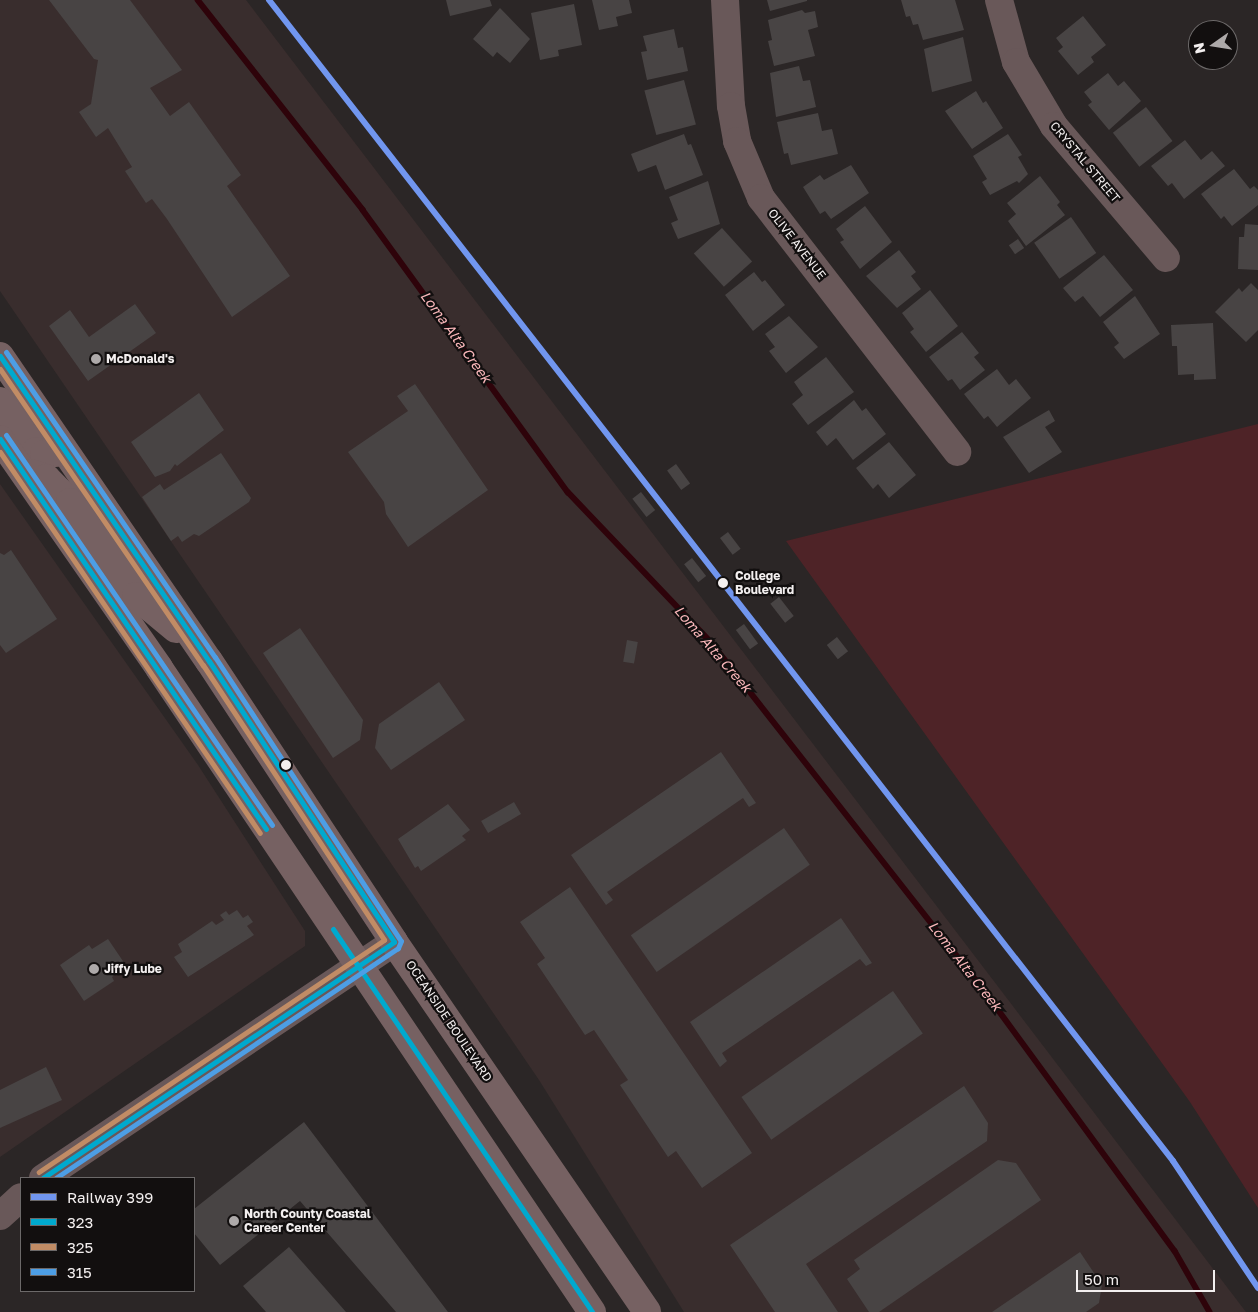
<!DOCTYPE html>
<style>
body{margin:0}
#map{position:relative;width:1258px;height:1312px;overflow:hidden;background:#2b2626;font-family:"Golos Text",sans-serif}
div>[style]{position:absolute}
.built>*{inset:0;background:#392d2d}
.green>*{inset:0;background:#4e2327}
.stream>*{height:5.5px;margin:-2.75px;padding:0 2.75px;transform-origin:2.75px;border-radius:2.75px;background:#2e030a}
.building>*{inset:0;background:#484444;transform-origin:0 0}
.minor>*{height:28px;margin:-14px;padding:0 14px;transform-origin:14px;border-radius:14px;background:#695859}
.major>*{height:28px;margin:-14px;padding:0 14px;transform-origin:14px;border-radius:14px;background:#766162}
.bus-1>*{height:5px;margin:-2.5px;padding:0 2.5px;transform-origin:2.5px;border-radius:2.5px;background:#00a9ce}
.bus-2>*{height:5px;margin:-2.5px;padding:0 2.5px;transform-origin:2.5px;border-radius:2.5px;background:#c18c65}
.bus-3>*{height:5px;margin:-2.5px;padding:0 2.5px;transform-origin:2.5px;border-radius:2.5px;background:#4d9ee5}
.rail-1>*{height:6px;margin:-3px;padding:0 3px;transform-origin:3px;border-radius:3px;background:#7196ef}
.dots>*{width:14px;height:14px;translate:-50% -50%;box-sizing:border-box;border:2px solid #120f0f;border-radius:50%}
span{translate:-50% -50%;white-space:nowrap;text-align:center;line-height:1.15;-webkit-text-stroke:4.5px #120f0f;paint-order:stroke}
.street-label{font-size:12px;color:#f3efef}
.poi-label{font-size:12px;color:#f3efef;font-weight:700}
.left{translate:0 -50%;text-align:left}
.stop-label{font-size:12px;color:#f3efef;font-weight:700}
.water-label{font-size:14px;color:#fab7ba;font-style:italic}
.legend{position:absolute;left:20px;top:1177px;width:175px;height:115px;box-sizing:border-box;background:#120f0f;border:1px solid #6c6969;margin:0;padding:6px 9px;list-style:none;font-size:15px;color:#f3efef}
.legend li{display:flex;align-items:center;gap:10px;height:25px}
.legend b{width:25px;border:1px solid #6c6969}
.north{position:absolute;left:1188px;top:20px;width:50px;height:50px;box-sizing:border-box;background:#120f0f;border:1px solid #6c6969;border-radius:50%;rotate:257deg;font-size:14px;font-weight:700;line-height:20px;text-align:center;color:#f3efef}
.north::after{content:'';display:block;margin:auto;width:18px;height:22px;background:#ada9a9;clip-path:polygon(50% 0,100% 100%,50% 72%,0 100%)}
.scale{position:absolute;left:1076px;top:1270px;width:139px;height:22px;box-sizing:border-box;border:2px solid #f3efef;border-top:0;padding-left:6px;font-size:15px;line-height:18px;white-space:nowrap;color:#f3efef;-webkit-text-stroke:4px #120f0f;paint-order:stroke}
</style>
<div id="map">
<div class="built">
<i style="clip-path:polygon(0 0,246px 0,1246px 1312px,684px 1312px,539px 1080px,0 291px)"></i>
<i style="clip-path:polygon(0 484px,198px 765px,305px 931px,305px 946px,0 1157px)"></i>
</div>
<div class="green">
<i style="clip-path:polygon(1258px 424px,1258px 1208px,1190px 1102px,786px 541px)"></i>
</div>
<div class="stream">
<i style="left:198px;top:0;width:267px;rotate:51.8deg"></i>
<i style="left:363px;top:210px;width:349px;rotate:54deg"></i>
<i style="left:568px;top:492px;width:207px;rotate:46.4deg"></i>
<i style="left:711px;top:642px;width:446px;rotate:51.9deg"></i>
<i style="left:986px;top:993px;width:320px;rotate:53.8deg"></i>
<i style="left:1175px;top:1251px;width:70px;rotate:60.2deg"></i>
</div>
<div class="building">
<i style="clip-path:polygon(49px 0,130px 0,182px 70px,150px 88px,170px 116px,189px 102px,241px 175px,227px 186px,290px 276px,232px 317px,167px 219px,152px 199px,146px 203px,125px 171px,132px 167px,108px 128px,96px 137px,79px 112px,91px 104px,98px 60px,94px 59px)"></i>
<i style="clip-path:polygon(446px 0,490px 0,492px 6px,450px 16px)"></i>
<i style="clip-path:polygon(592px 0,629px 0,632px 13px,616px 17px,618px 26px,599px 30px)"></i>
<i style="clip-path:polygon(767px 0,807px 0,807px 1px,770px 11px)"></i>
<i style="clip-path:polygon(901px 0,955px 0,964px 30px,923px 40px,918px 24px,913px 25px,910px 16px,906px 17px)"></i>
<i style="clip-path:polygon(574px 4px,582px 45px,558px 50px,559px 56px,540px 60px,531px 13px)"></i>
<i style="clip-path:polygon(500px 8px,530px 39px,510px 63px,497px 52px,493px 57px,473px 39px)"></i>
<i style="clip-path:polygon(802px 10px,805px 13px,815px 11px,818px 27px,808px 30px,815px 56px,774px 66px,768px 41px,772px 40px,768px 20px)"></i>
<i style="clip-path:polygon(1083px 16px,1106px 45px,1091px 57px,1094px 62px,1078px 75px,1058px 51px,1063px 47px,1056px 38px)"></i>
<i style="clip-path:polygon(674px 29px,678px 48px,683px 47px,688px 71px,647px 80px,641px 52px,647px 51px,643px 36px)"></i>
<i style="clip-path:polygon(963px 37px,972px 81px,932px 92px,924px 49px)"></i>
<i style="clip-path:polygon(799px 66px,803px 81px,810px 80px,816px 107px,776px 117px,770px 73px)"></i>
<i style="clip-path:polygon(1108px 73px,1118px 86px,1124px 81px,1141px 101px,1109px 130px,1088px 105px,1092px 102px,1084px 92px)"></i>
<i style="left:684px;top:80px;width:46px;height:41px;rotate:75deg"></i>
<i style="clip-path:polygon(976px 91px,983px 103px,986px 101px,1003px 128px,972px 149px,945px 111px)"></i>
<i style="left:1146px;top:107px;width:43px;height:42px;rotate:52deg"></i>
<i style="clip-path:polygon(818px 113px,822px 131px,832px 129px,838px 154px,791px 165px,788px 153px,784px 154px,777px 122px)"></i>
<i style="clip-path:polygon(684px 134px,688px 145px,691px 144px,703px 175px,665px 190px,656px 165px,638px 172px,631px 154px)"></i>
<i style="clip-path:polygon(1008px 134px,1022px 155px,1018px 157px,1028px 174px,1019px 183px,1017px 181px,990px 195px,982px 182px,987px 179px,973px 156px)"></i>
<i style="clip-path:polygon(1185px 140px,1201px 160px,1212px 151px,1225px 166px,1184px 199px,1172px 183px,1168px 186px,1151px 166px)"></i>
<i style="clip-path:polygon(851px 165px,869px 193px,831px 219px,825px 211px,820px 214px,803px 187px,820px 175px,824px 180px)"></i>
<i style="clip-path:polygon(1234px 169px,1250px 189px,1254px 186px,1258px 190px,1258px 205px,1232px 226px,1224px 216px,1221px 219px,1201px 194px)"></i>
<i style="clip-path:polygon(1040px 176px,1060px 202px,1057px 205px,1065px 215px,1026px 246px,1008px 221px,1016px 214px,1007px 203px)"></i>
<i style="clip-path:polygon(708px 181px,720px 224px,678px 239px,671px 223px,678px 220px,669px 197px)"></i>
<i style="clip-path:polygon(865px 206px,892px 242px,860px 269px,840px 242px,844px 240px,836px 229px)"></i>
<i style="left:1071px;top:217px;width:44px;height:45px;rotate:55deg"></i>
<i style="clip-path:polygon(1245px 224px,1258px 225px,1258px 270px,1238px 269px,1239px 237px,1244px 237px)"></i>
<i style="left:722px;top:228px;width:45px;height:38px;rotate:48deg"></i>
<i style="left:1018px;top:239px;width:11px;height:11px;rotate:56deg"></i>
<i style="clip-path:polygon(899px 250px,916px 272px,911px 276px,921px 289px,897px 308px,866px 276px)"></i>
<i style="clip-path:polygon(1104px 255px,1133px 290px,1100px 317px,1083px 296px,1075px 302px,1063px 288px)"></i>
<i style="clip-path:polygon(754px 272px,762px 282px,765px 280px,785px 305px,753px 331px,725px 295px)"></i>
<i style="clip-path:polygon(1251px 283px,1258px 290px,1258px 330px,1246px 342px,1215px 312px,1239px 288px,1242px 292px)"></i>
<i style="clip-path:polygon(930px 290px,958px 326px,926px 352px,910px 332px,914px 329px,902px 313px)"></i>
<i style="clip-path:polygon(1135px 296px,1160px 334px,1124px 359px,1114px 347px,1119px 343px,1103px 322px)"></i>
<i style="clip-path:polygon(135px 304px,156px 333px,88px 381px,49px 326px,70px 310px,89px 337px)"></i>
<i style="clip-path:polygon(789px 316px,818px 347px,786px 373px,769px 351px,775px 347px,765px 334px)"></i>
<i style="clip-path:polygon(1213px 323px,1216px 379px,1194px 380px,1194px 374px,1178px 375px,1177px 346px,1172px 346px,1171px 325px)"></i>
<i style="clip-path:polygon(962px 332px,979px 353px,974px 357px,985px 370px,960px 390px,952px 379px,948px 381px,929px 357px)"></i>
<i style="clip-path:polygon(826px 357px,854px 392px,808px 425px,792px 404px,803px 395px,794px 382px)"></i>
<i style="clip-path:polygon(997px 369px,1009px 385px,1016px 379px,1031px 398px,997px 427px,988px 416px,984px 419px,964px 394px)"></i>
<i style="clip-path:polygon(415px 384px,488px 490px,408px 547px,386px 514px,384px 502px,348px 452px,408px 411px,397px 396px)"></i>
<i style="clip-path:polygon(199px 393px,224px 430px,177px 466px,175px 464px,170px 471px,155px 477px,131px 442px)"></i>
<i style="clip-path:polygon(854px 400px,862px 411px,866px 408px,886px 434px,853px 460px,836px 438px,827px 446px,816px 432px)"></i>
<i style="clip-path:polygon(1049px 410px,1055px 421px,1045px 427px,1062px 452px,1029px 473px,1003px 437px)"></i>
<i style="clip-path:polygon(889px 442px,916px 475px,889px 498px,878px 484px,873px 489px,856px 468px)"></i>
<i style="clip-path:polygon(221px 453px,251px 498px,249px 502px,199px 536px,194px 534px,182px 542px,178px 536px,171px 541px,142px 497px,160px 484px,164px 490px)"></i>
<i style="left:676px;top:464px;width:24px;height:11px;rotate:54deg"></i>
<i style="left:641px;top:492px;width:23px;height:11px;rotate:52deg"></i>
<i style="left:728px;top:532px;width:21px;height:10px;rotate:53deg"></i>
<i style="clip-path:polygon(11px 550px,57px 619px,6px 653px,0 645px,0 553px,4px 555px)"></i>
<i style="left:692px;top:558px;width:23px;height:10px;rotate:52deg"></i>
<i style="left:779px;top:597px;width:24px;height:11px;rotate:52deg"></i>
<i style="left:744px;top:624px;width:24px;height:10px;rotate:54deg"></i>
<i style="clip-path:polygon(300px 628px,363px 720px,360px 740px,333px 758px,263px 653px)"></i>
<i style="left:837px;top:637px;width:18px;height:13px;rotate:52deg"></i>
<i style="left:627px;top:640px;width:11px;height:22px;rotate:10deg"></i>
<i style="clip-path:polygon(439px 682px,465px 720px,391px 770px,375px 748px,379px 724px)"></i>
<i style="clip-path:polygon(721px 752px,756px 803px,749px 807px,743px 798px,607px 892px,613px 900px,606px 905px,571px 855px)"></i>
<i style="left:514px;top:802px;width:14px;height:38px;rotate:60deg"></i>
<i style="clip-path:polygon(448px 804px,470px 830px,462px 836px,466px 840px,421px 871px,418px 866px,415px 868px,398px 839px)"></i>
<i style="left:784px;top:828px;width:45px;height:187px;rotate:55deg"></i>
<i style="clip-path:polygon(570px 887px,752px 1153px,702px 1188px,676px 1151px,668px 1157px,620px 1085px,628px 1080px,594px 1030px,585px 1035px,537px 964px,545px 958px,520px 922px)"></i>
<i style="clip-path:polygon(237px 910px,243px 918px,248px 915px,253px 922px,247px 926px,254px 935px,188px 977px,174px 957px,182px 952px,178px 944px,212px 921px,216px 925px,224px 920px,220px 915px,226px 911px,229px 915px)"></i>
<i style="clip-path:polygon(841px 918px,872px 963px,866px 966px,860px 959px,722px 1053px,727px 1061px,720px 1067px,690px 1022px)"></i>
<i style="clip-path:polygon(108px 939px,127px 967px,112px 977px,114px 981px,84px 1001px,60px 965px,89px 945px,92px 949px)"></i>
<i style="left:893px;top:991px;width:52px;height:185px;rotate:55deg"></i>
<i style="clip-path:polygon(46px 1067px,62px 1100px,0 1128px,0 1090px)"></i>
<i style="clip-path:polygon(964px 1086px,988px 1123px,987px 1141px,806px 1264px,838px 1312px,775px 1312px,730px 1245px)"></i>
<i style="clip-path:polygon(304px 1122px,448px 1312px,396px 1312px,300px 1201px,220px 1265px,194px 1233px,194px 1209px)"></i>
<i style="clip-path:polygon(998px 1160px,1016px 1163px,1041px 1200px,879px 1312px,869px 1312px,847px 1279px,860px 1269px,854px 1260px)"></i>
<i style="clip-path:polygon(289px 1247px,346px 1312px,266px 1312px,243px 1286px)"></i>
<i style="clip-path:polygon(1080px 1252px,1102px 1285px,1099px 1303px,1086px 1312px,992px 1312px)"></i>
</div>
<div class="minor">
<i style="left:725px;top:0;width:106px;rotate:86.8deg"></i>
<i style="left:731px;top:106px;width:36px;rotate:80deg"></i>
<i style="left:737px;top:141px;width:62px;rotate:67.2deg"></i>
<i style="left:761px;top:198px;width:321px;rotate:52.3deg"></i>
<i style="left:999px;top:0;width:64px;rotate:74.7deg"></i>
<i style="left:1016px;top:62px;width:74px;rotate:59.3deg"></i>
<i style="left:1054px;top:126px;width:173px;rotate:49.7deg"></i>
<i style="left:43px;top:1178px;width:423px;rotate:-33.9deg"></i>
<i style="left:0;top:1216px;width:28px;rotate:-42deg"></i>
</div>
<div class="major">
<i style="left:0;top:356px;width:370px;rotate:55.6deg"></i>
<i style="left:209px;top:661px;width:336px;rotate:56.6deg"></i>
<i style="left:394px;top:942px;width:448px;rotate:55.6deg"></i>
<i style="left:0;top:401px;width:62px;rotate:54.2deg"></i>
<i style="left:36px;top:451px;width:9px;rotate:21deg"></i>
<i style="left:44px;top:454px;width:21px;rotate:-5deg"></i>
<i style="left:0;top:439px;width:279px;rotate:55.2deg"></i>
<i style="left:159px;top:668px;width:776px;rotate:56.08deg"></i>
<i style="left:31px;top:473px;width:16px;rotate:18deg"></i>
<i style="left:46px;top:478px;width:34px;rotate:45deg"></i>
<i style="left:70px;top:502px;width:115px;rotate:54.9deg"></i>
<i style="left:136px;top:596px;width:52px;rotate:39.5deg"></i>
</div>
<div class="bus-1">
<i style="left:0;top:356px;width:370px;rotate:55.6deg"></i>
<i style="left:209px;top:661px;width:336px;rotate:56.6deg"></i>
<i style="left:394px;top:942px;width:423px;rotate:146.1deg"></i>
<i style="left:0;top:439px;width:472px;rotate:55.7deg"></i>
<i style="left:333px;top:929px;width:462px;rotate:55.9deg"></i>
</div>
<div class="bus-2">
<i style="left:0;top:369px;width:359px;rotate:55.6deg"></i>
<i style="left:203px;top:665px;width:329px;rotate:56.6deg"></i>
<i style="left:384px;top:940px;width:416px;rotate:146.1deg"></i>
<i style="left:0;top:452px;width:461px;rotate:55.7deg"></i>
</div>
<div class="bus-3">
<i style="left:6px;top:352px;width:370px;rotate:55.6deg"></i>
<i style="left:215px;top:657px;width:339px;rotate:56.8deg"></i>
<i style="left:401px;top:941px;width:8px;rotate:113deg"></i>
<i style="left:398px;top:948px;width:412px;rotate:146.1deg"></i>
<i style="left:6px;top:435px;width:472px;rotate:55.7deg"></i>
</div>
<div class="rail-1">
<i style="left:269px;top:0;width:1471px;rotate:52.09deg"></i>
<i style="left:1173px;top:1161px;width:153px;rotate:56.2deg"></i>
</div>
<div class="dots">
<i style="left:96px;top:359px;background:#ada9a9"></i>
<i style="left:723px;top:583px;background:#f3efef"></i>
<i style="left:286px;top:765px;background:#f3efef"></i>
<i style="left:94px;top:969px;background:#ada9a9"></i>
<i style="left:234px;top:1221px;background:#ada9a9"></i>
</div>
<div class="street-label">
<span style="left:1085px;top:162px;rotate:50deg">CRYSTAL STREET</span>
<span style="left:797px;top:244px;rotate:52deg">OLIVE AVENUE</span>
<span style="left:449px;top:1021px;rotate:56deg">OCEANSIDE BOULEVARD</span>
</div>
<div class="poi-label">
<span class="left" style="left:106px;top:359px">McDonald's</span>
<span class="left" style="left:104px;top:969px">Jiffy Lube</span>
<span class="left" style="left:244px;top:1221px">North County Coastal<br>Career Center</span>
</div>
<div class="stop-label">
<span class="left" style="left:735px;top:583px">College<br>Boulevard</span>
</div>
<div class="water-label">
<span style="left:456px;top:337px;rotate:54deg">Loma Alta Creek</span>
<span style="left:713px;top:649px;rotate:49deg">Loma Alta Creek</span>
<span style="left:965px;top:966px;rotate:52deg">Loma Alta Creek</span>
</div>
<ul class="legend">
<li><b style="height:6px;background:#7196ef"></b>Railway 399</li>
<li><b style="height:6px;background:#00a9ce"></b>323</li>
<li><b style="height:6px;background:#c18c65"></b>325</li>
<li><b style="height:6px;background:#4d9ee5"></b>315</li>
</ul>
<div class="north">N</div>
<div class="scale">50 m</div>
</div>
